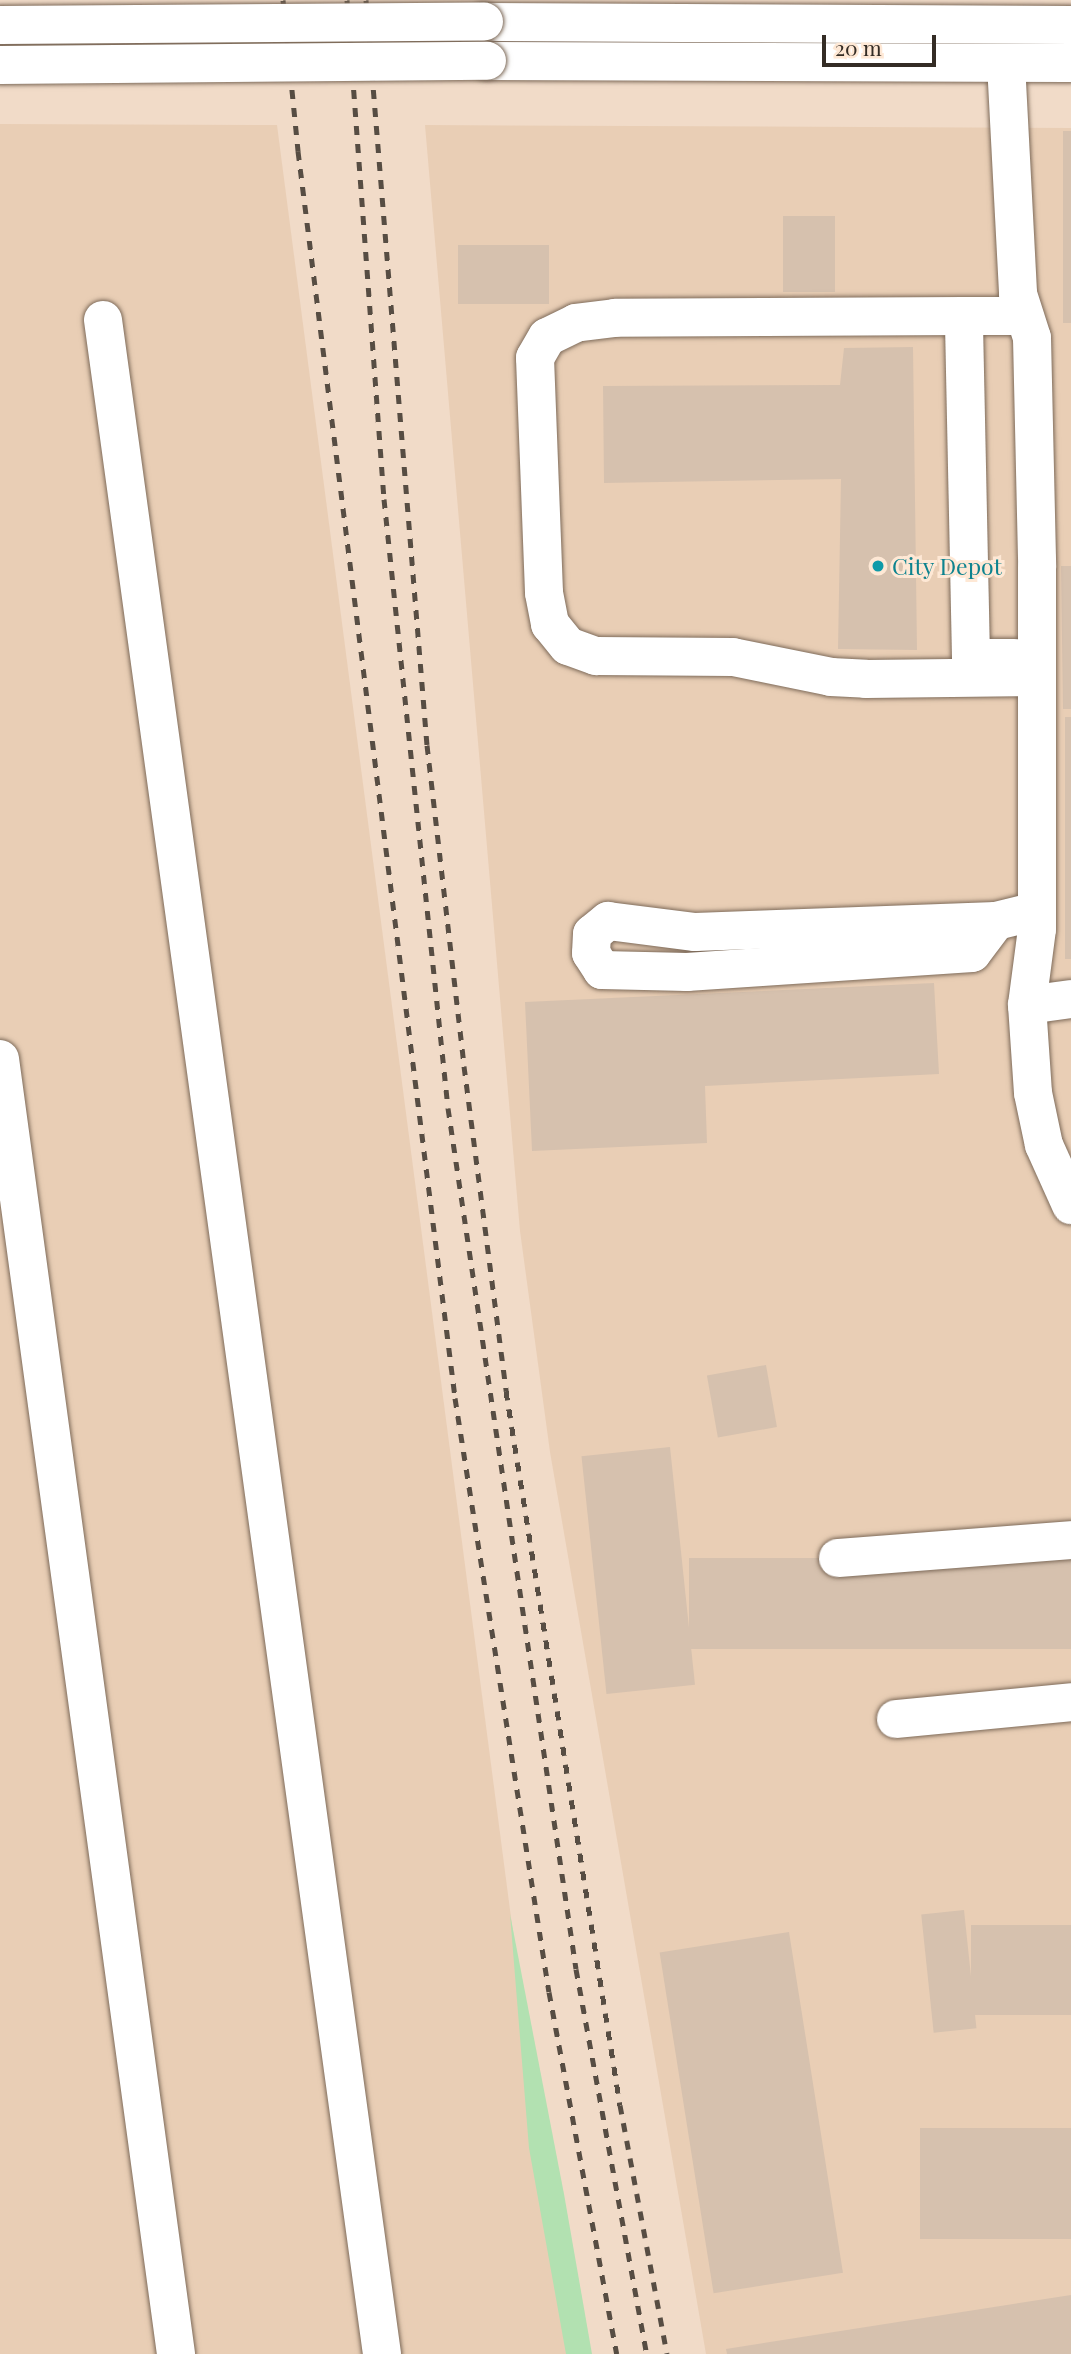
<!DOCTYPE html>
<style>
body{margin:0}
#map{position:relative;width:1071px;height:2354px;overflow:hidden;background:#f1dbc8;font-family:"Playfair Display",serif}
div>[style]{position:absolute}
.built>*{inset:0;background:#e9ceb5}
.green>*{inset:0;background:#b2e1b1}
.building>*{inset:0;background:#d6c1ae;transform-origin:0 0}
.roads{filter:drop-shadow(0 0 2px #7e6b5a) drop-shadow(0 0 2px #7e6b5a)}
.minor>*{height:38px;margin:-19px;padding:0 19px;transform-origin:19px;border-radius:19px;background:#fff}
.rail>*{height:5px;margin-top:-2.5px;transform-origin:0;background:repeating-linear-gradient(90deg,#574d43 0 9px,transparent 0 18px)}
.bridges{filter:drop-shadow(0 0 2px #7e6b5a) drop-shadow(0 0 2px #7e6b5a)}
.minor-bridge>*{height:38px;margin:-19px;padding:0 19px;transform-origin:19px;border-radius:19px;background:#fff}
.dots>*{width:19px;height:19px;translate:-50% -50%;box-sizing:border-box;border:4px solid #fee8d5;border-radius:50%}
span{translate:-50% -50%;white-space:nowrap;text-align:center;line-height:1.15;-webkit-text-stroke:6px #fee8d5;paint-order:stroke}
.culture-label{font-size:23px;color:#0d838f}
.left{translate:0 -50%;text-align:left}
.scale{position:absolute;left:822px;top:35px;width:114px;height:32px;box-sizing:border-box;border:4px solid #342c25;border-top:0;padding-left:9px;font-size:21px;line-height:24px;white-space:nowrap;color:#342c25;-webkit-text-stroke:5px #fee8d5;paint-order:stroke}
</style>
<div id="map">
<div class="built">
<i style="clip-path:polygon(0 124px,277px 125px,568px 2354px,0 2354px)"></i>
<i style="clip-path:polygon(425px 125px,1071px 128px,1071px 2354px,706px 2354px,550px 1452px,520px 1231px)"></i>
</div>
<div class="green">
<i style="clip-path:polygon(510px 1914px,564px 2194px,592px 2354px,566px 2354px,529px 2148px)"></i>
</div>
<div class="building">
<i style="left:1063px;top:131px;width:8px;height:192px"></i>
<i style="left:783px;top:216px;width:52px;height:76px"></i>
<i style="left:458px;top:245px;width:91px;height:59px"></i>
<i style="clip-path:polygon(913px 347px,917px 650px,838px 649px,841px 479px,604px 483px,603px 386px,840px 385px,844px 348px)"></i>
<i style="clip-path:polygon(1061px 566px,1071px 566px,1071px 709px,1063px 709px)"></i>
<i style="left:1065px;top:717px;width:6px;height:242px"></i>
<i style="clip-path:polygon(934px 983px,939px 1074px,705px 1086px,707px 1143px,532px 1151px,525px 1002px)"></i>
<i style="left:766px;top:1365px;width:63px;height:60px;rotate:80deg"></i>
<i style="left:670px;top:1447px;width:239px;height:89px;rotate:84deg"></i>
<i style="left:1071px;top:1558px;width:91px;height:382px;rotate:90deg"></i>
<i style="left:964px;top:1910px;width:119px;height:43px;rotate:84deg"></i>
<i style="left:1071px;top:1925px;width:90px;height:100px;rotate:90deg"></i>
<i style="left:789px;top:1932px;width:345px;height:131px;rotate:81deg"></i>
<i style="left:1071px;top:2128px;width:111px;height:151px;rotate:90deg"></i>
<i style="clip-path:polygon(1071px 2295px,1071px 2354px,727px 2354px,726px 2349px)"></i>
</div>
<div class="roads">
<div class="minor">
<i style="left:484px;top:22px;width:587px;rotate:0.29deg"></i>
<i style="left:487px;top:61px;width:584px;rotate:0.2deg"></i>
<i style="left:1006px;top:63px;width:231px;rotate:87deg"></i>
<i style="left:1018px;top:294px;width:46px;rotate:72.3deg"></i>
<i style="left:1032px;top:338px;width:229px;rotate:88.7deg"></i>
<i style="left:1037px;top:567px;width:362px;rotate:90deg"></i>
<i style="left:1037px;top:929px;width:77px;rotate:97.5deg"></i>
<i style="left:1027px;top:1005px;width:88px;rotate:86.1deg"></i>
<i style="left:1033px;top:1093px;width:53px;rotate:78.1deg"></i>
<i style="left:1044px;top:1145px;width:66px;rotate:65.8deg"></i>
<i style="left:964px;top:316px;width:349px;rotate:179.7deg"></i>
<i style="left:615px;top:318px;width:39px;rotate:173deg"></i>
<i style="left:576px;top:323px;width:32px;rotate:154deg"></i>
<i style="left:547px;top:337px;width:24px;rotate:120deg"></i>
<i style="left:535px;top:358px;width:235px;rotate:87.8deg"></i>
<i style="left:544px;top:593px;width:32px;rotate:79deg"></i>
<i style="left:550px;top:624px;width:28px;rotate:51deg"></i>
<i style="left:568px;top:646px;width:30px;rotate:20deg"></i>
<i style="left:596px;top:656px;width:137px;rotate:0.4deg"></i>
<i style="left:733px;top:657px;width:100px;rotate:11.5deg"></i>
<i style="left:831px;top:677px;width:35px;rotate:3deg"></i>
<i style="left:866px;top:679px;width:171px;rotate:-0.7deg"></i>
<i style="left:103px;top:320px;width:2053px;rotate:82.19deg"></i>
<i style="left:1014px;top:658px;width:43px;rotate:180deg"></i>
<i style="left:971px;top:658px;width:342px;rotate:-91.2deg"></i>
<i style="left:964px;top:316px;width:60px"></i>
<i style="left:996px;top:921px;width:40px;rotate:127deg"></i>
<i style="left:972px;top:953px;width:286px;rotate:176.2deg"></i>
<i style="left:687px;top:972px;width:85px;rotate:-178.7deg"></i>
<i style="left:602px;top:970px;width:20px;rotate:-123deg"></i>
<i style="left:591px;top:953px;width:19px;rotate:-87deg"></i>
<i style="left:592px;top:934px;width:21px;rotate:-39deg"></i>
<i style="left:608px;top:921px;width:88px;rotate:7.2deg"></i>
<i style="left:695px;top:932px;width:301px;rotate:-2.1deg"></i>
<i style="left:996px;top:921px;width:42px;rotate:-13.7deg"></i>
<i style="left:1027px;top:1005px;width:44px;rotate:-7.8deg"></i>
<i style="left:0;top:1059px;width:1307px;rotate:82.26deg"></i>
<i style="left:838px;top:1558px;width:234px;rotate:-4.4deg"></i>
<i style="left:896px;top:1719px;width:176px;rotate:-5.5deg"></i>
</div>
</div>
<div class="rail">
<i style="left:283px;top:0;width:152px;rotate:84.3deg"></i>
<i style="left:298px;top:151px;width:1257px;rotate:82.82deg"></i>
<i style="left:455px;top:1398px;width:601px;rotate:81.01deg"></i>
<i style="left:549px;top:1992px;width:368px;rotate:79.4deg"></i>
<i style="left:347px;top:0;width:500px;rotate:85.76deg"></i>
<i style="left:384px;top:499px;width:612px;rotate:84deg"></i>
<i style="left:448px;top:1108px;width:870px;rotate:81.54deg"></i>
<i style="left:576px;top:1969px;width:391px;rotate:79.6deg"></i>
<i style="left:366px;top:0;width:747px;rotate:85.32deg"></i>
<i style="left:427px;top:745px;width:323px;rotate:83.4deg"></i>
<i style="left:464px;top:1066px;width:328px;rotate:82.6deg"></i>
<i style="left:506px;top:1391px;width:723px;rotate:80.93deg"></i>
<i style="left:620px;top:2105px;width:253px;rotate:79.3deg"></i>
</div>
<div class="bridges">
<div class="minor-bridge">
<i style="left:0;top:25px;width:484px;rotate:-0.4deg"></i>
<i style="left:0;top:65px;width:487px;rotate:-0.5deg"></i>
</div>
</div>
<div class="dots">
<i style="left:878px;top:566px;background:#0f9aa8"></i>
</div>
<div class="culture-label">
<span class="left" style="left:892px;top:566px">City Depot</span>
</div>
<div class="scale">20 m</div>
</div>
